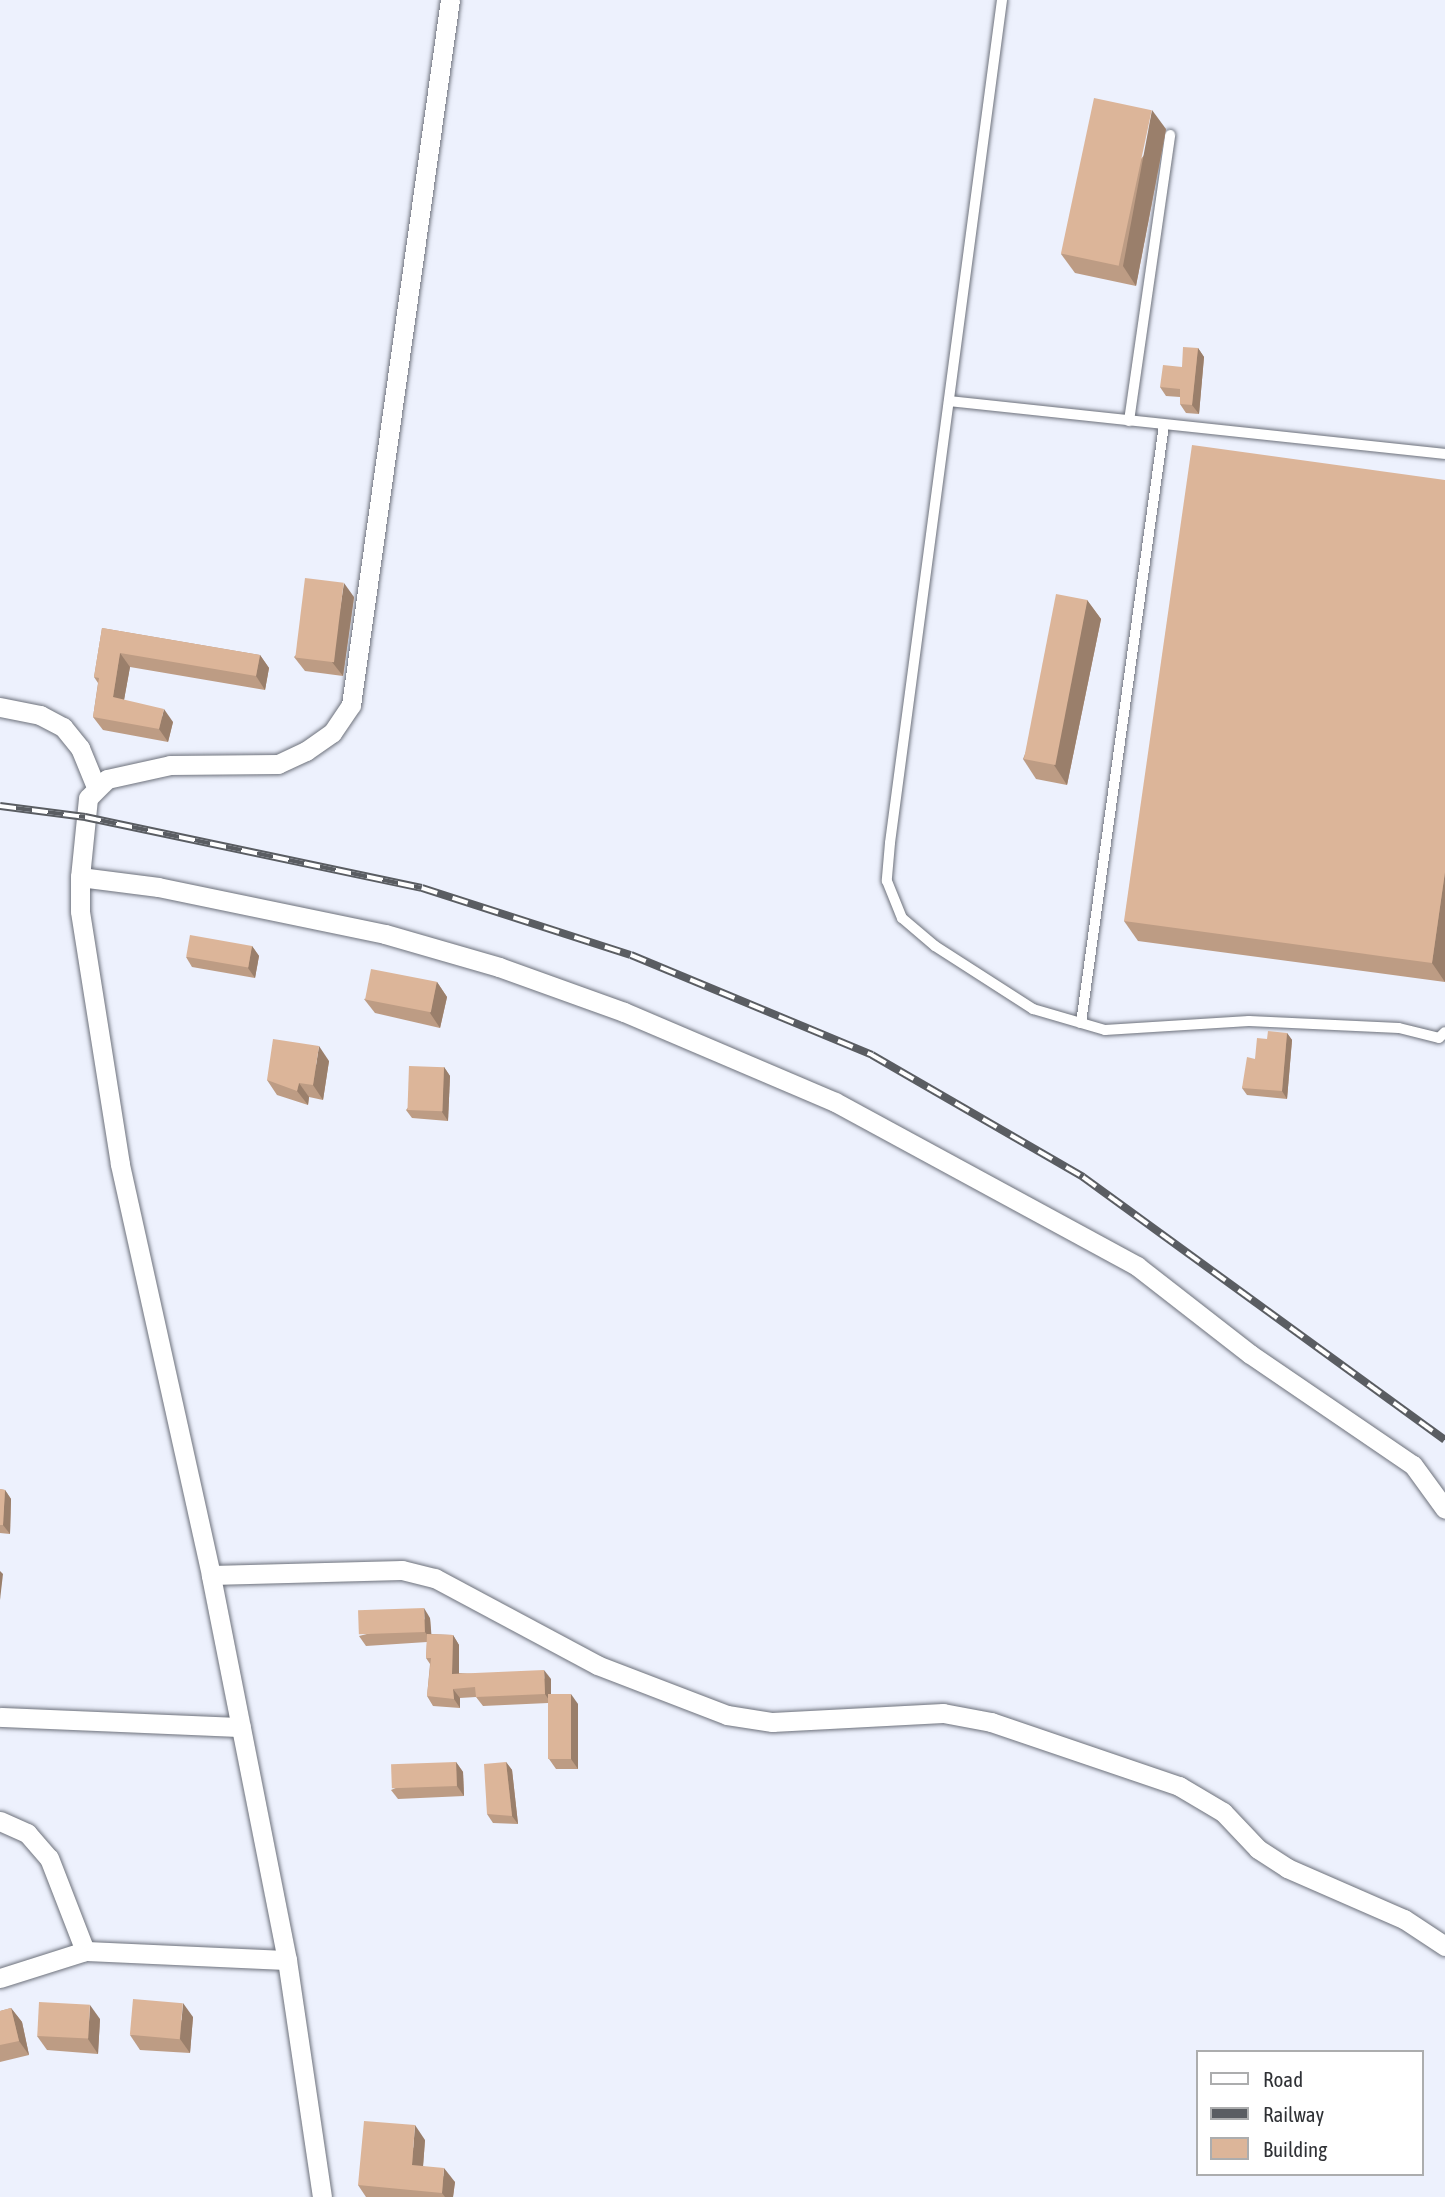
<!DOCTYPE html>
<style>
body{margin:0}
#map{position:relative;width:1445px;height:2197px;overflow:hidden;background:#edf1fd;font-family:"Asap Condensed",sans-serif}
div>[style]{position:absolute}
.roads{filter:drop-shadow(0 0 2px #6d717b) drop-shadow(0 0 2px #6d717b)}
.lane>*{height:10px;margin:-5px;padding:0 5px;transform-origin:5px;border-radius:5px;background:#fff}
.street>*{height:19px;margin:-9.5px;padding:0 9.5px;transform-origin:9.5px;border-radius:9.5px;background:#fff}
.rail>*{height:8px;margin-top:-4px;transform-origin:0;background:repeating-linear-gradient(90deg,#fff 0 16px,#5a5d62 0 32px);box-sizing:border-box;border-block:2px solid #5a5d62}
.wall>*{inset:0;background:#bd9c84}
.shaded-wall>*{inset:0;background:#9a7f6b}
.building>*{inset:0;background:#dcb599;transform-origin:0 0}
span{translate:-50% -50%;white-space:nowrap;text-align:center;line-height:1.15;-webkit-text-stroke:5px #fff;paint-order:stroke}
.legend{position:absolute;left:1196px;top:2050px;width:228px;height:126px;box-sizing:border-box;background:#fff;border:2px solid #acadae;margin:0;padding:9px 12px;list-style:none;font-size:21px;color:#2f3135}
.legend li{display:flex;align-items:center;gap:14px;height:35px}
.legend b{width:35px;border:2px solid #acadae}
</style>
<div id="map">
<div class="roads">
<div class="lane">
<i style="left:1002px;top:0;width:850px;rotate:97.57deg"></i>
<i style="left:890px;top:843px;width:38px;rotate:95deg"></i>
<i style="left:887px;top:881px;width:40px;rotate:68deg"></i>
<i style="left:902px;top:918px;width:43px;rotate:40.3deg"></i>
<i style="left:935px;top:946px;width:117px;rotate:32.7deg"></i>
<i style="left:1033px;top:1009px;width:75px;rotate:16.3deg"></i>
<i style="left:1105px;top:1030px;width:144px;rotate:-3.6deg"></i>
<i style="left:1249px;top:1021px;width:150px;rotate:2.7deg"></i>
<i style="left:1399px;top:1028px;width:41px;rotate:14deg"></i>
<i style="left:1439px;top:1038px;width:8px;rotate:-45deg"></i>
<i style="left:949px;top:401px;width:499px;rotate:6.1deg"></i>
<i style="left:1129px;top:421px;width:289px;rotate:-81.8deg"></i>
<i style="left:1081px;top:1023px;width:604px;rotate:-82.1deg"></i>
</div>
<div class="street">
<i style="left:0;top:707px;width:41px;rotate:11.3deg"></i>
<i style="left:40px;top:715px;width:26px;rotate:28deg"></i>
<i style="left:63px;top:727px;width:27px;rotate:51deg"></i>
<i style="left:80px;top:748px;width:42px;rotate:67.7deg"></i>
<i style="left:80px;top:877px;width:79px;rotate:7.3deg"></i>
<i style="left:158px;top:887px;width:232px;rotate:11.7deg"></i>
<i style="left:385px;top:934px;width:119px;rotate:16.1deg"></i>
<i style="left:499px;top:967px;width:133px;rotate:19.8deg"></i>
<i style="left:624px;top:1012px;width:229px;rotate:23.1deg"></i>
<i style="left:835px;top:1102px;width:344px;rotate:28.5deg"></i>
<i style="left:1137px;top:1266px;width:143px;rotate:37.9deg"></i>
<i style="left:1250px;top:1354px;width:197px;rotate:34.3deg"></i>
<i style="left:1413px;top:1465px;width:54px;rotate:54deg"></i>
<i style="left:211px;top:1575px;width:191px;rotate:-1.5deg"></i>
<i style="left:402px;top:1570px;width:34px;rotate:14deg"></i>
<i style="left:435px;top:1578px;width:184px;rotate:28.2deg"></i>
<i style="left:597px;top:1665px;width:139px;rotate:21deg"></i>
<i style="left:727px;top:1715px;width:46px;rotate:8.8deg"></i>
<i style="left:772px;top:1722px;width:171px;rotate:-3deg"></i>
<i style="left:943px;top:1713px;width:49px;rotate:10.6deg"></i>
<i style="left:991px;top:1722px;width:199px;rotate:18.8deg"></i>
<i style="left:1179px;top:1786px;width:51px;rotate:30.6deg"></i>
<i style="left:1223px;top:1812px;width:51px;rotate:46.6deg"></i>
<i style="left:1258px;top:1849px;width:35px;rotate:33deg"></i>
<i style="left:1287px;top:1868px;width:128px;rotate:23.6deg"></i>
<i style="left:1404px;top:1919px;width:49px;rotate:33.4deg"></i>
<i style="left:0;top:1717px;width:241px;rotate:2.4deg"></i>
<i style="left:0;top:1821px;width:30px;rotate:24deg"></i>
<i style="left:27px;top:1833px;width:33px;rotate:49deg"></i>
<i style="left:49px;top:1858px;width:100px;rotate:68.8deg"></i>
<i style="left:0;top:1978px;width:89px;rotate:-17.6deg"></i>
<i style="left:85px;top:1951px;width:202px;rotate:2.6deg"></i>
<i style="left:322px;top:2197px;width:240px;rotate:-98.4deg"></i>
<i style="left:287px;top:1960px;width:392px;rotate:-101.2deg"></i>
<i style="left:211px;top:1575px;width:421px;rotate:-102.5deg"></i>
<i style="left:120px;top:1164px;width:256px;rotate:-99deg"></i>
<i style="left:80px;top:911px;width:34px;rotate:-90deg"></i>
<i style="left:80px;top:877px;width:79px;rotate:-84.2deg"></i>
<i style="left:88px;top:798px;width:27px;rotate:-45deg"></i>
<i style="left:107px;top:779px;width:65px;rotate:-12.5deg"></i>
<i style="left:170px;top:765px;width:108px;rotate:-0.5deg"></i>
<i style="left:278px;top:764px;width:31px;rotate:-25deg"></i>
<i style="left:306px;top:751px;width:32px;rotate:-35deg"></i>
<i style="left:332px;top:733px;width:34px;rotate:-56deg"></i>
<i style="left:351px;top:705px;width:712px;rotate:-82.01deg"></i>
</div>
</div>
<div class="rail">
<i style="left:0;top:806px;width:86px;rotate:7.4deg"></i>
<i style="left:85px;top:817px;width:344px;rotate:11.9deg"></i>
<i style="left:422px;top:888px;width:219px;rotate:17.8deg"></i>
<i style="left:631px;top:955px;width:261px;rotate:22.5deg"></i>
<i style="left:872px;top:1055px;width:244px;rotate:30deg"></i>
<i style="left:1083px;top:1177px;width:447px;rotate:36deg"></i>
</div>
<div class="wall">
<i style="clip-path:polygon(1166px 129px,1136px 286px,1075px 273px,1061px 254px)"></i>
<i style="clip-path:polygon(1198px 348px,1204px 357px,1199px 414px,1186px 413px,1180px 404px,1180px 397px,1166px 396px,1160px 387px,1182px 367px)"></i>
<i style="clip-path:polygon(1445px 480px,1445px 982px,1138px 941px,1124px 921px)"></i>
<i style="clip-path:polygon(354px 597px,343px 676px,305px 671px,294px 657px)"></i>
<i style="clip-path:polygon(1087px 600px,1101px 619px,1067px 785px,1036px 779px,1023px 759px)"></i>
<i style="clip-path:polygon(102px 628px,260px 655px,269px 668px,265px 690px,130px 667px,124px 700px,173px 722px,168px 742px,103px 730px,93px 717px,98px 683px,94px 677px)"></i>
<i style="clip-path:polygon(252px 946px,259px 956px,255px 978px,192px 967px,186px 957px)"></i>
<i style="clip-path:polygon(437px 982px,447px 997px,440px 1028px,375px 1013px,364px 999px)"></i>
<i style="clip-path:polygon(1287px 1033px,1292px 1040px,1287px 1099px,1247px 1095px,1242px 1088px,1255px 1059px)"></i>
<i style="clip-path:polygon(329px 1061px,323px 1100px,309px 1097px,308px 1105px,277px 1095px,267px 1080px)"></i>
<i style="clip-path:polygon(444px 1067px,450px 1076px,448px 1121px,412px 1118px,406px 1110px)"></i>
<i style="clip-path:polygon(0 1489px,5px 1490px,11px 1499px,10px 1534px,0 1533px)"></i>
<i style="clip-path:polygon(430px 1618px,431px 1634px,453px 1635px,459px 1645px,459px 1673px,551px 1679px,551px 1694px,578px 1704px,578px 1769px,556px 1769px,549px 1759px,548px 1703px,483px 1706px,476px 1697px,460px 1698px,460px 1708px,433px 1706px,427px 1696px,430px 1664px,426px 1658px,427px 1642px,366px 1646px,359px 1636px)"></i>
<i style="clip-path:polygon(456px 1762px,463px 1772px,464px 1796px,398px 1799px,391px 1790px)"></i>
<i style="clip-path:polygon(506px 1762px,512px 1770px,518px 1824px,493px 1823px,487px 1814px)"></i>
<i style="clip-path:polygon(11px 2008px,22px 2022px,29px 2055px,0 2062px,0 2011px)"></i>
<i style="clip-path:polygon(193px 2017px,190px 2053px,140px 2050px,130px 2035px)"></i>
<i style="clip-path:polygon(100px 2019px,98px 2054px,47px 2050px,37px 2036px)"></i>
<i style="clip-path:polygon(425px 2140px,423px 2166px,455px 2182px,453px 2197px,366px 2197px,358px 2185px)"></i>
</div>
<div class="shaded-wall">
<i style="clip-path:polygon(1152px 110px,1166px 129px,1136px 286px,1123px 266px)"></i>
<i style="clip-path:polygon(1198px 348px,1204px 357px,1199px 414px,1192px 405px)"></i>
<i style="clip-path:polygon(344px 583px,354px 597px,343px 676px,332px 662px)"></i>
<i style="clip-path:polygon(1087px 600px,1101px 619px,1067px 785px,1054px 765px)"></i>
<i style="clip-path:polygon(120px 653px,130px 667px,122px 711px,113px 697px)"></i>
<i style="clip-path:polygon(260px 655px,269px 668px,265px 690px,256px 676px)"></i>
<i style="clip-path:polygon(164px 709px,173px 722px,168px 742px,159px 729px)"></i>
<i style="clip-path:polygon(1445px 872px,1445px 982px,1432px 963px)"></i>
<i style="clip-path:polygon(252px 946px,259px 956px,255px 978px,248px 968px)"></i>
<i style="clip-path:polygon(437px 982px,447px 997px,440px 1028px,430px 1013px)"></i>
<i style="clip-path:polygon(1287px 1033px,1292px 1040px,1287px 1099px,1282px 1091px)"></i>
<i style="clip-path:polygon(319px 1046px,329px 1061px,323px 1100px,313px 1085px)"></i>
<i style="clip-path:polygon(444px 1067px,450px 1076px,448px 1121px,442px 1112px)"></i>
<i style="clip-path:polygon(299px 1083px,309px 1097px,308px 1105px,297px 1091px)"></i>
<i style="clip-path:polygon(5px 1490px,11px 1499px,10px 1534px,3px 1525px)"></i>
<i style="clip-path:polygon(0 1571px,3px 1574px,0 1600px)"></i>
<i style="clip-path:polygon(424px 1608px,430px 1618px,432px 1641px,425px 1632px)"></i>
<i style="clip-path:polygon(453px 1635px,459px 1645px,459px 1683px,452px 1674px)"></i>
<i style="clip-path:polygon(544px 1670px,551px 1679px,551px 1703px,545px 1694px)"></i>
<i style="clip-path:polygon(453px 1689px,460px 1698px,460px 1708px,454px 1699px)"></i>
<i style="clip-path:polygon(571px 1694px,578px 1704px,578px 1769px,571px 1759px)"></i>
<i style="clip-path:polygon(456px 1762px,463px 1772px,464px 1796px,457px 1786px)"></i>
<i style="clip-path:polygon(506px 1762px,512px 1770px,518px 1824px,512px 1816px)"></i>
<i style="clip-path:polygon(183px 2003px,193px 2017px,190px 2053px,180px 2039px)"></i>
<i style="clip-path:polygon(90px 2005px,100px 2019px,98px 2054px,88px 2039px)"></i>
<i style="clip-path:polygon(11px 2008px,22px 2022px,29px 2055px,19px 2041px)"></i>
<i style="clip-path:polygon(415px 2125px,425px 2140px,422px 2180px,412px 2165px)"></i>
<i style="clip-path:polygon(444px 2168px,455px 2182px,453px 2197px,445px 2197px,442px 2193px)"></i>
</div>
<div class="building">
<i style="left:1094px;top:98px;width:59px;height:159px;rotate:12deg"></i>
<i style="clip-path:polygon(1183px 347px,1198px 348px,1192px 405px,1180px 404px,1180px 389px,1160px 387px,1163px 365px,1182px 367px)"></i>
<i style="clip-path:polygon(1192px 445px,1445px 480px,1445px 872px,1432px 963px,1124px 921px)"></i>
<i style="left:305px;top:578px;width:39px;height:80px;rotate:7deg"></i>
<i style="left:1056px;top:594px;width:32px;height:168px;rotate:11deg"></i>
<i style="clip-path:polygon(102px 628px,260px 655px,256px 676px,120px 653px,113px 697px,164px 709px,159px 729px,93px 717px,99px 678px,94px 677px)"></i>
<i style="left:190px;top:935px;width:63px;height:22px;rotate:10deg"></i>
<i style="left:371px;top:969px;width:67px;height:31px;rotate:11deg"></i>
<i style="clip-path:polygon(1268px 1031px,1287px 1033px,1282px 1091px,1242px 1088px,1247px 1057px,1255px 1059px,1257px 1038px,1267px 1039px)"></i>
<i style="clip-path:polygon(273px 1039px,319px 1046px,313px 1085px,299px 1083px,297px 1091px,267px 1080px)"></i>
<i style="left:409px;top:1066px;width:35px;height:44px;rotate:2deg"></i>
<i style="clip-path:polygon(0 1489px,5px 1490px,3px 1525px,0 1525px)"></i>
<i style="left:424px;top:1608px;width:24px;height:66px;rotate:88deg"></i>
<i style="clip-path:polygon(427px 1634px,453px 1635px,452px 1674px,544px 1670px,545px 1694px,476px 1697px,475px 1687px,453px 1689px,454px 1699px,427px 1696px,431px 1658px,426px 1658px)"></i>
<i style="left:571px;top:1694px;width:65px;height:23px;rotate:90deg"></i>
<i style="left:456px;top:1762px;width:24px;height:65px;rotate:88deg"></i>
<i style="clip-path:polygon(506px 1762px,512px 1816px,487px 1814px,484px 1764px)"></i>
<i style="left:133px;top:1999px;width:50px;height:36px;rotate:5deg"></i>
<i style="left:39px;top:2002px;width:51px;height:34px;rotate:3deg"></i>
<i style="clip-path:polygon(11px 2008px,19px 2041px,0 2045px,0 2011px)"></i>
<i style="clip-path:polygon(364px 2121px,415px 2125px,412px 2165px,444px 2168px,442px 2193px,358px 2185px)"></i>
</div>
<ul class="legend">
<li><b style="height:9px;background:#fff"></b>Road</li>
<li><b style="height:9px;background:#5a5d62"></b>Railway</li>
<li><b style="height:19px;background:#dcb599"></b>Building</li>
</ul>
</div>
